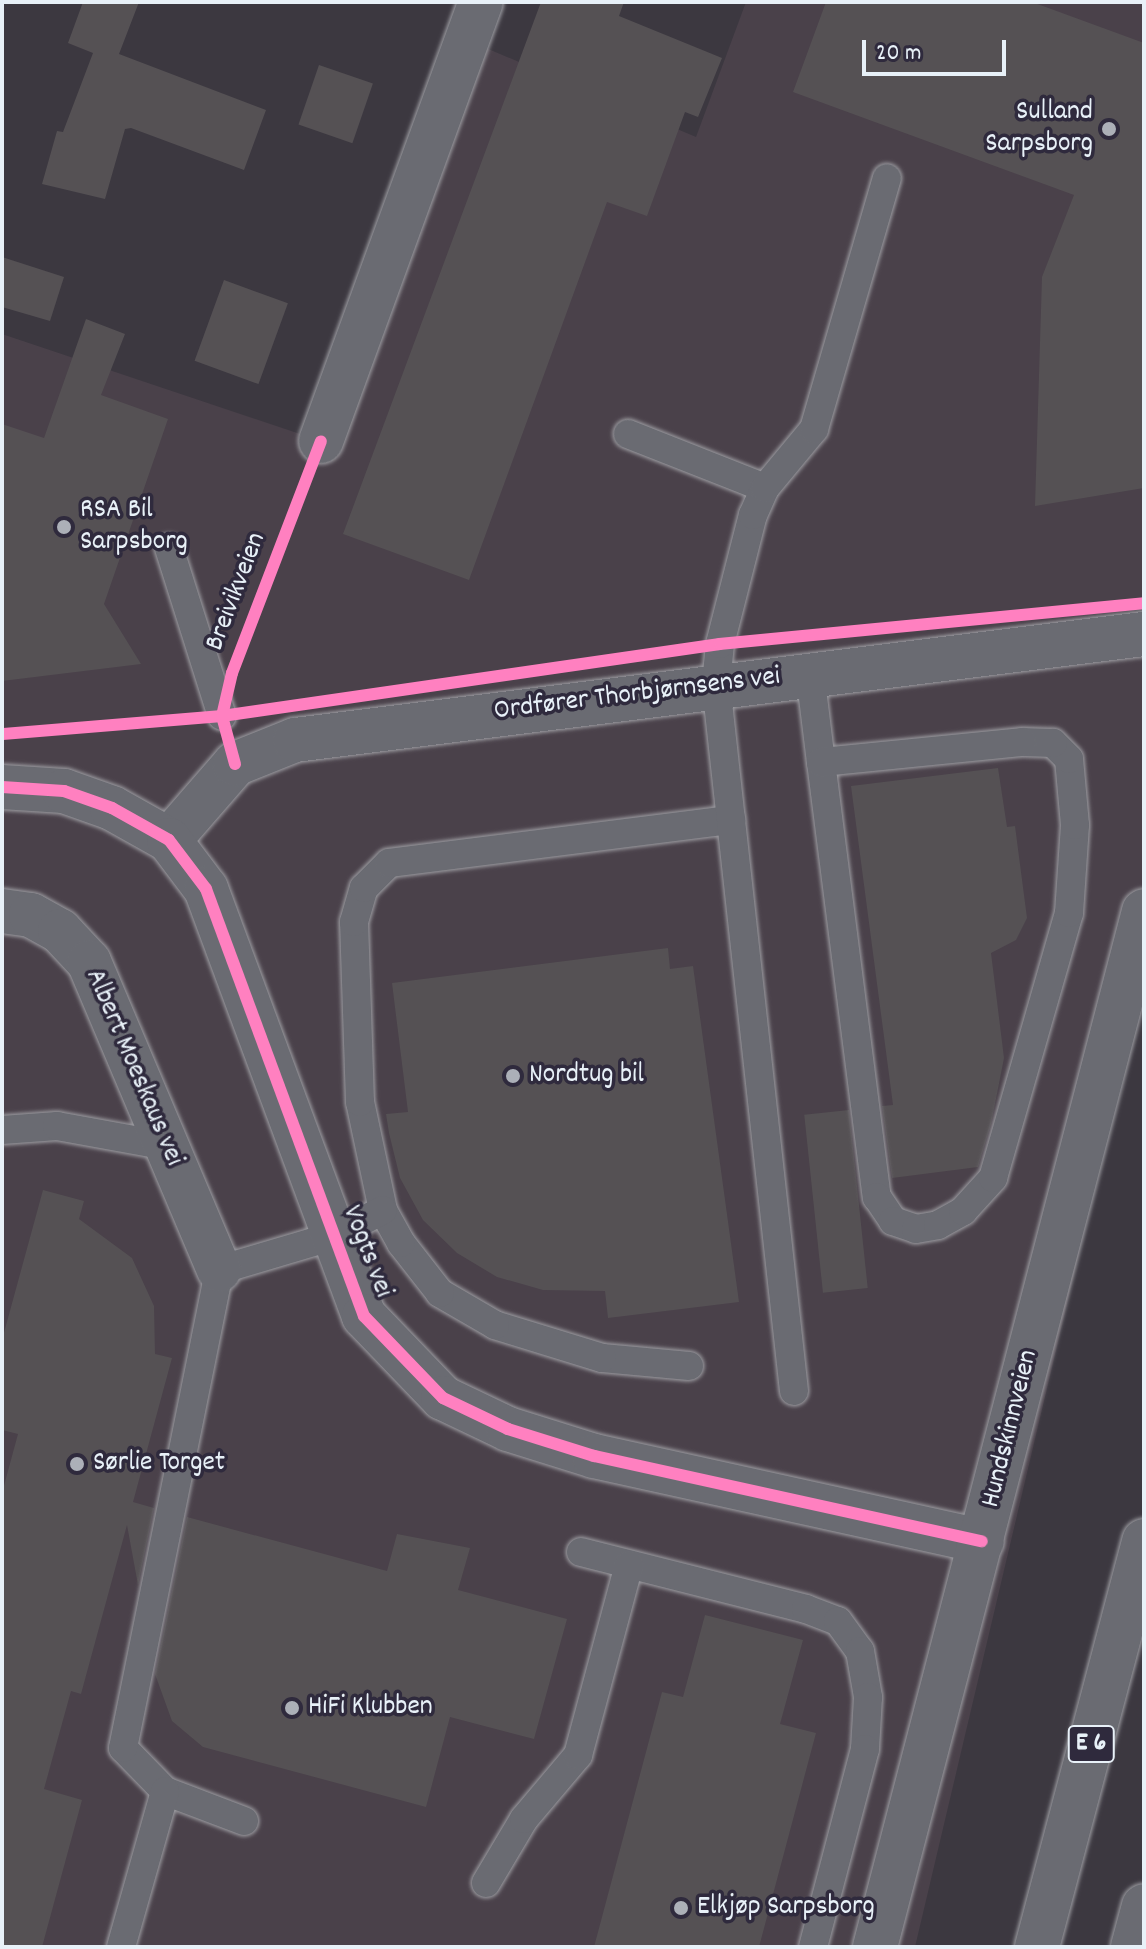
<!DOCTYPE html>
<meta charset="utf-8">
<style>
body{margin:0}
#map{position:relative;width:1146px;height:1949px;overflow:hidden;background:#3c3840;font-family:Dekko,sans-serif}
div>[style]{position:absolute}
.built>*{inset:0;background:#4a414a}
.building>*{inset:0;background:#555154;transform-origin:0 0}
.roads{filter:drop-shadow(0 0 2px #9d9da2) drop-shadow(0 0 2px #9d9da2)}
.service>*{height:28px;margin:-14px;padding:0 14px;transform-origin:14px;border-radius:14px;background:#6a6b72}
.minor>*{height:44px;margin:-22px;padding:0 22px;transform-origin:22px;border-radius:22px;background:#6a6b72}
.tertiary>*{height:44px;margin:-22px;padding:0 22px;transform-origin:22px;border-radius:22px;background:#6a6b72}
.motorway>*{height:44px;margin:-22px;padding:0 22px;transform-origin:22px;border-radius:22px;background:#6a6b72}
.cycleway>*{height:12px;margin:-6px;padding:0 6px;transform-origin:6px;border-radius:6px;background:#ff80c0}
.dots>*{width:22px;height:22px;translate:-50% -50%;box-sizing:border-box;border:4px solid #2f2a3d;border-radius:50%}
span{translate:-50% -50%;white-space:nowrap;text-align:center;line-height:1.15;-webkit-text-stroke:7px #2f2a3d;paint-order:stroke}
.shield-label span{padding:2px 6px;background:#2f2a3d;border:2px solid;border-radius:6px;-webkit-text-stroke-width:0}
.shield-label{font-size:26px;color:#e8f1f8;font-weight:700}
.poi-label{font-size:28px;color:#e8f1f8}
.right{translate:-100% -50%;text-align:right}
.left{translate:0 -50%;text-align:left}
.street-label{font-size:28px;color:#e8f1f8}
.frame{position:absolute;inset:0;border:4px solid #e8f1f8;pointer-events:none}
.scale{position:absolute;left:862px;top:40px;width:144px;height:36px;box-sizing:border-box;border:4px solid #e8f1f8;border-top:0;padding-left:10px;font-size:24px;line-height:28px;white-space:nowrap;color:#e8f1f8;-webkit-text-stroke:6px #2f2a3d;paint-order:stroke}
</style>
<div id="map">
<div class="built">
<i style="clip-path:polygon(746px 2px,1144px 2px,1144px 978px,915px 1947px,2px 1947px,2px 334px,321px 441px,467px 40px,696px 137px)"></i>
</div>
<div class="building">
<i style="clip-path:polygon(83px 2px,139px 2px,119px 54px,266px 110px,244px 170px,131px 128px,125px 129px,105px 199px,42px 184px,57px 131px,63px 132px,93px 53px,68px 43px)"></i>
<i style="clip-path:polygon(541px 2px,624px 2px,619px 16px,722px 58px,698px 117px,685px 112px,647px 216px,607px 202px,469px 580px,343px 534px)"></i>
<i style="clip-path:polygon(826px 2px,1032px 2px,1144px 43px,1144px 488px,1035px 506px,1042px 277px,1074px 195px,793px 92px)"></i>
<i style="left:319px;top:65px;width:57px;height:63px;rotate:19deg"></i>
<i style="clip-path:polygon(2px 257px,64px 277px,50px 321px,2px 307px)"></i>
<i style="left:224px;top:280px;width:68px;height:86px;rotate:20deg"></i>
<i style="clip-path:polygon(86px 319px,125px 334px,101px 395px,168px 419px,104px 604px,141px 664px,2px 681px,2px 424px,44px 438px)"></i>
<i style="clip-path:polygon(998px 768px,1007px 827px,1015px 826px,1027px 918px,1016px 940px,991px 953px,1004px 1058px,991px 1124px,978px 1167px,892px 1178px,882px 1106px,893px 1105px,851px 786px)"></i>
<i style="clip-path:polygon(668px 948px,670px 969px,693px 966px,739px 1302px,608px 1318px,605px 1291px,543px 1290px,497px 1277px,457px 1253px,423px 1220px,400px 1178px,389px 1133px,386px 1114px,408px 1112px,392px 983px)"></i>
<i style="left:849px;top:1110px;width:179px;height:45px;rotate:84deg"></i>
<i style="clip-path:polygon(43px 1190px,84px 1201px,79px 1219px,132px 1258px,154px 1306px,155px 1354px,172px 1358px,133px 1502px,154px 1508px,138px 1585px,127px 1525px,81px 1694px,71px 1691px,44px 1789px,82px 1800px,42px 1947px,2px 1947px,2px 1493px,18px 1434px,2px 1430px,2px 1340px)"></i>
<i style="clip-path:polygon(187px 1517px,387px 1571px,397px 1534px,470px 1548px,458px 1590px,567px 1619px,534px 1739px,450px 1717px,426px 1807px,203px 1747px,172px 1721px,155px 1674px)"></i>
<i style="clip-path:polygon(705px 1615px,803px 1640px,780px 1724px,816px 1733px,759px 1947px,594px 1947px,662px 1692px,683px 1697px)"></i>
</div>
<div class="roads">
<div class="service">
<i style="left:628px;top:434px;width:147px;rotate:21.5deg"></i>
<i style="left:169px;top:548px;width:176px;rotate:72.5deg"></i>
<i style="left:810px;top:673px;width:90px;rotate:83deg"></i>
<i style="left:821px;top:762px;width:439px;rotate:82.7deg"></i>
<i style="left:877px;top:1197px;width:29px;rotate:56deg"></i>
<i style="left:893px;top:1221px;width:24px;rotate:19deg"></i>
<i style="left:916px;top:1229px;width:22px;rotate:-10deg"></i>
<i style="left:938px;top:1225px;width:29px;rotate:-29deg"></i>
<i style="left:963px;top:1211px;width:45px;rotate:-47.7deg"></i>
<i style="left:993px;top:1178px;width:276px;rotate:-74deg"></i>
<i style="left:1069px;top:913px;width:88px;rotate:-86.1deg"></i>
<i style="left:1075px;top:825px;width:66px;rotate:-95.2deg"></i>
<i style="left:1069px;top:759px;width:23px;rotate:-135deg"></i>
<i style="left:1053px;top:743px;width:31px;rotate:-178deg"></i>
<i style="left:1022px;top:742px;width:202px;rotate:174.3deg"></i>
<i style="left:2px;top:1130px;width:55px;rotate:-4.2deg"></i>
<i style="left:57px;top:1126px;width:112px;rotate:10.3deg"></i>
<i style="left:689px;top:1366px;width:87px;rotate:-174.7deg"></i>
<i style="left:602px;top:1358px;width:112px;rotate:-162.9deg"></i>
<i style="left:495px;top:1325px;width:64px;rotate:-149.8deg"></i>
<i style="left:440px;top:1293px;width:63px;rotate:-128deg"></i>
<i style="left:401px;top:1243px;width:38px;rotate:-119deg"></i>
<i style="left:383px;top:1210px;width:110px;rotate:-102deg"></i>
<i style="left:360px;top:1102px;width:180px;rotate:-91.9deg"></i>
<i style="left:354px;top:922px;width:35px;rotate:-74deg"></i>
<i style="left:364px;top:888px;width:35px;rotate:-45deg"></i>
<i style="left:389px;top:863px;width:345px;rotate:-7.2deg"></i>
<i style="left:794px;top:1391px;width:711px;rotate:-96.3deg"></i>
<i style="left:716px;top:684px;width:40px;rotate:-84.3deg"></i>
<i style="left:720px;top:644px;width:133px;rotate:-75.7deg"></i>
<i style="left:753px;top:515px;width:30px;rotate:-66deg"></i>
<i style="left:765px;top:488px;width:77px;rotate:-50.3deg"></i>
<i style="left:814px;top:429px;width:261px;rotate:-73.8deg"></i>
<i style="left:581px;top:1552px;width:232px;rotate:14.2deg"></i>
<i style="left:806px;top:1609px;width:34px;rotate:21deg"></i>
<i style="left:838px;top:1621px;width:37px;rotate:54deg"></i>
<i style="left:860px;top:1651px;width:47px;rotate:80.1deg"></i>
<i style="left:868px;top:1697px;width:52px;rotate:93.3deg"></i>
<i style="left:865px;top:1749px;width:205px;rotate:104.7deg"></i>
<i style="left:244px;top:1821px;width:85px;rotate:-159.2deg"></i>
<i style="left:165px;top:1791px;width:60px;rotate:-134.3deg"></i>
<i style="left:123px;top:1748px;width:488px;rotate:-78.6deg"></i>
<i style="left:219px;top:1270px;width:120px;rotate:-16.5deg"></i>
<i style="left:334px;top:1236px;width:55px;rotate:-28deg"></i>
<i style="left:486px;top:1883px;width:74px;rotate:-59.3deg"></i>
<i style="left:524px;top:1819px;width:84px;rotate:-49.8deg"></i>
<i style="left:578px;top:1755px;width:197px;rotate:-75deg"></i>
<i style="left:121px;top:1947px;width:162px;rotate:-74.2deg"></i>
</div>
<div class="minor">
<i style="left:321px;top:441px;width:467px;rotate:-70deg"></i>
<i style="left:169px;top:840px;width:101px;rotate:-49deg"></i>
<i style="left:235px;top:764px;width:65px;rotate:-21.8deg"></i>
<i style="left:295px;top:740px;width:856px;rotate:-7.12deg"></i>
<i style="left:2px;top:911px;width:29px;rotate:8deg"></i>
<i style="left:31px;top:915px;width:33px;rotate:29deg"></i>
<i style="left:60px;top:931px;width:42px;rotate:46.9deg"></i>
<i style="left:89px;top:962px;width:334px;rotate:67.1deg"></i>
</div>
<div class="tertiary">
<i style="left:2px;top:787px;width:62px;rotate:3.7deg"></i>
<i style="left:64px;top:791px;width:51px;rotate:19.5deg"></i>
<i style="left:112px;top:808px;width:65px;rotate:29.3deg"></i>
<i style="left:169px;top:840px;width:61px;rotate:52.9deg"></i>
<i style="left:206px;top:889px;width:455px;rotate:69.7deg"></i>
<i style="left:364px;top:1316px;width:114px;rotate:46.1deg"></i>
<i style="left:443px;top:1398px;width:72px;rotate:25.5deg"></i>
<i style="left:508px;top:1429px;width:90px;rotate:17.4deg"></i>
<i style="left:594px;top:1456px;width:397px;rotate:12.4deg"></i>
<i style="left:875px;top:1947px;width:1070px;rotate:-75.44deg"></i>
</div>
<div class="motorway">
<i style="left:1037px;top:1947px;width:420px;rotate:-75.2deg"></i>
<i style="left:1133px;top:1947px;width:42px;rotate:-75deg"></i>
</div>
</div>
<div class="cycleway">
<i style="left:2px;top:734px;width:221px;rotate:-4.7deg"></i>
<i style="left:222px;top:716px;width:503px;rotate:-8.23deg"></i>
<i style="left:720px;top:644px;width:426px;rotate:-5.5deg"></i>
<i style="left:235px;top:764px;width:50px;rotate:-105.2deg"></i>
<i style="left:222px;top:716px;width:44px;rotate:-76.9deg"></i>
<i style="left:232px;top:673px;width:248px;rotate:-69deg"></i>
<i style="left:2px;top:787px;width:62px;rotate:3.7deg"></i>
<i style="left:64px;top:791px;width:51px;rotate:19.5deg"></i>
<i style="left:112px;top:808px;width:65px;rotate:29.3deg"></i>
<i style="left:169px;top:840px;width:61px;rotate:52.9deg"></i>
<i style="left:206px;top:889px;width:455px;rotate:69.7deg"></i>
<i style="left:364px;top:1316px;width:114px;rotate:46.1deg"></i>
<i style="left:443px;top:1398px;width:72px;rotate:25.5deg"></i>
<i style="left:508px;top:1429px;width:90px;rotate:17.4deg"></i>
<i style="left:594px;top:1456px;width:397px;rotate:12.4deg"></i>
</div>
<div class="dots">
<i style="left:1109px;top:129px;background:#acb0b8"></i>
<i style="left:64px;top:527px;background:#acb0b8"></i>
<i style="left:513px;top:1076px;background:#acb0b8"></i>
<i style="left:77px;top:1464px;background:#acb0b8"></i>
<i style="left:292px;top:1708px;background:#acb0b8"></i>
<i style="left:681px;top:1908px;background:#acb0b8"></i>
</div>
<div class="shield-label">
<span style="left:1091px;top:1744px">E 6</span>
</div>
<div class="poi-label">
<span class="right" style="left:1093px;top:129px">Sulland<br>Sarpsborg</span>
<span class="left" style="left:80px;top:527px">RSA Bil<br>Sarpsborg</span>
<span class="left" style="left:529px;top:1076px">Nordtug bil</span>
<span class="left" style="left:93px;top:1464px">Sørlie Torget</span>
<span class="left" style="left:308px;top:1708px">HiFi Klubben</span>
<span class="left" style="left:697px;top:1908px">Elkjøp Sarpsborg</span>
</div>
<div class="street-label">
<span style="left:237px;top:592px;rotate:-69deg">Breivikveien</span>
<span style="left:637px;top:695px;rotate:-7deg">Ordfører Thorbjørnsens vei</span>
<span style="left:133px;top:1068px;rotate:67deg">Albert Moeskaus vei</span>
<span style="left:366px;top:1252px;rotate:69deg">Vogts vei</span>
<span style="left:1011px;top:1429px;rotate:-76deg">Hundskinnveien</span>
</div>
<div class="frame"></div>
<div class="scale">20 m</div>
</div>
